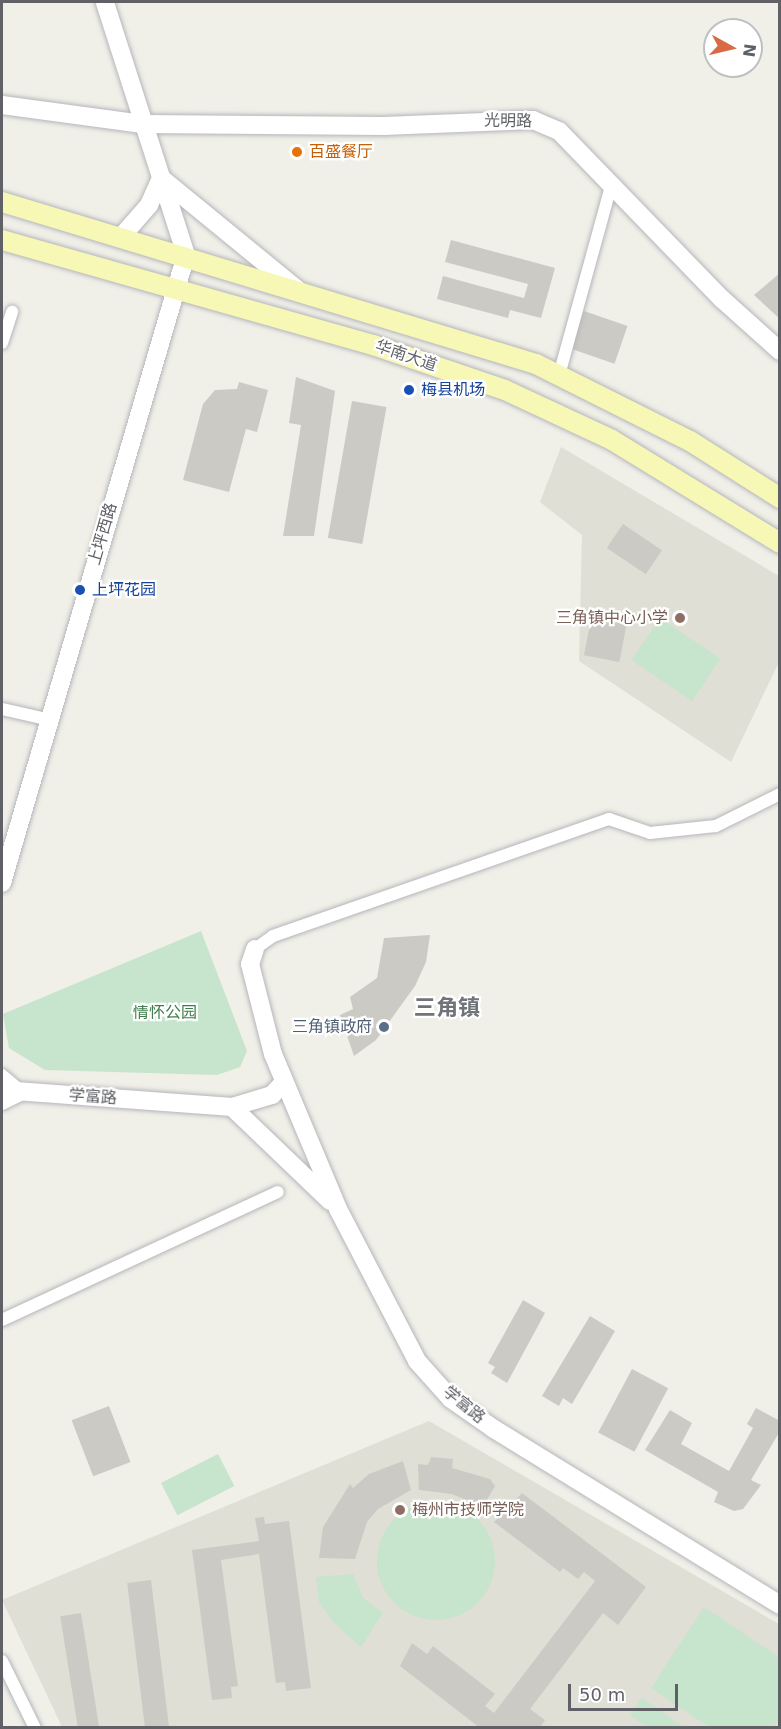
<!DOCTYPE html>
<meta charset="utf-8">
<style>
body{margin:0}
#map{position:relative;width:781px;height:1729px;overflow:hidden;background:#f0efe8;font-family:"DejaVu Sans","Noto Sans SC",sans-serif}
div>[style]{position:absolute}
.education>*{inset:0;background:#dfdfd6}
.green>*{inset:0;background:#c7e4cc;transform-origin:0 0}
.round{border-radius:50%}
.building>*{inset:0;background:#cbcac4;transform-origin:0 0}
.roads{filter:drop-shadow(0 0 2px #b5b6bb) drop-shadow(0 0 2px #b5b6bb)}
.street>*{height:12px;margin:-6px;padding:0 6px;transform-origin:6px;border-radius:6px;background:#fff}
.secondary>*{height:18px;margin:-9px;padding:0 9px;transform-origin:9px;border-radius:9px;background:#fff}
.primary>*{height:20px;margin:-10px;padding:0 10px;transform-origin:10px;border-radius:10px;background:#f7f7b6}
.dots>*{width:16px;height:16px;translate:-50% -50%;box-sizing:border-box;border:3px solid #fff;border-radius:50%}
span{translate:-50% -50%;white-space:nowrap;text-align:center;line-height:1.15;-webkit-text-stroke:4.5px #fff;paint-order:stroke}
.street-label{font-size:16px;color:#5f6166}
.food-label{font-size:16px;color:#c56008}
.left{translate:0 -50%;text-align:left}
.transit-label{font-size:16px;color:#164399}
.education-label{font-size:16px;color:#785e54}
.right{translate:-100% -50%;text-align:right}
.park-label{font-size:16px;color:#3e7f4c}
.service-label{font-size:16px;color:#4e5e75}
.district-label{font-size:22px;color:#707378;font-weight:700}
.frame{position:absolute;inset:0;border:3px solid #5f6166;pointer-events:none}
.north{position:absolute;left:703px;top:18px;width:60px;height:60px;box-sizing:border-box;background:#fff;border:2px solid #bfc0c2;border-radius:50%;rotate:98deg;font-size:16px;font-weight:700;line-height:24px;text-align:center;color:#5f6166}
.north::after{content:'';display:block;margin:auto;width:21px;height:27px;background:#d86a45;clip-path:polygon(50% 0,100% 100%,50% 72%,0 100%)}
.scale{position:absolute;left:568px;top:1684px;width:110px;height:27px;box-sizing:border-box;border:3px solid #5f6166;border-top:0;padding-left:8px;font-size:18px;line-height:21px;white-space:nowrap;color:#5f6166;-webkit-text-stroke:4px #fff;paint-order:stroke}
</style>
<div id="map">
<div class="education">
<i style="clip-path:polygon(561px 447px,779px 576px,779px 662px,731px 762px,579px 661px,582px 535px,540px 502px)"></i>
<i style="clip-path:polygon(429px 1421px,779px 1624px,779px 1727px,62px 1727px,2px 1600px)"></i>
</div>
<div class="green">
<i style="left:660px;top:618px;width:73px;height:51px;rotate:34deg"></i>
<i style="clip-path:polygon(201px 931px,247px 1051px,240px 1067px,217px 1075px,45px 1070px,9px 1048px,3px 1014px)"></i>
<i style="left:218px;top:1454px;width:36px;height:64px;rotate:63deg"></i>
<i class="round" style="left:377px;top:1502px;width:118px;height:118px"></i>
<i style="clip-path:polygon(353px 1574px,363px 1598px,383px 1613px,361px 1647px,334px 1623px,319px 1602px,316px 1577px)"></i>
<i style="clip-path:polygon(704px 1607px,779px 1657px,779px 1719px,774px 1727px,709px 1727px,651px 1688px)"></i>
<i style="clip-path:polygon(642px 1698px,684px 1727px,647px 1727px,630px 1715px)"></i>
</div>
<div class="building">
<i style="clip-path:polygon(451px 240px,555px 268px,541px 318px,510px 310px,508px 318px,437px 299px,443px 276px,524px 298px,528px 284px,445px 262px)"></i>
<i style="clip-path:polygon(780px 273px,780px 319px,754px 295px)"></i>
<i style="left:584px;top:311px;width:46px;height:40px;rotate:19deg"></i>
<i style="clip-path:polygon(296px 377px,335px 391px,314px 536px,283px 536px,301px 425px,289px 423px)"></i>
<i style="clip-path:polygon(239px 382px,268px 390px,257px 432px,246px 429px,229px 492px,183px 480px,203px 404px,215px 390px,237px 389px)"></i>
<i style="left:352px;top:401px;width:35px;height:139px;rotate:10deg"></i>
<i style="left:623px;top:524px;width:47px;height:29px;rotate:34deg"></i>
<i style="left:592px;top:614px;width:36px;height:42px;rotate:11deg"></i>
<i style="clip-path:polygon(430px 935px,426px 962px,415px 986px,376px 1040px,354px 1056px,340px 1015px,353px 1009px,350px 997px,377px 978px,384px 938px)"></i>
<i style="clip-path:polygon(523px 1300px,545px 1313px,507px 1383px,491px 1373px,495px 1367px,488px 1363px)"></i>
<i style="clip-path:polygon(590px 1316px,615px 1331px,572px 1404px,563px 1398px,559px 1406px,542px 1396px)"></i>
<i style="left:632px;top:1369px;width:41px;height:72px;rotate:28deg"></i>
<i style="left:109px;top:1406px;width:60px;height:40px;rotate:69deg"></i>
<i style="clip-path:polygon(756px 1408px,780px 1421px,780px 1431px,751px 1480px,761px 1485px,743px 1509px,734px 1511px,714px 1502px,718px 1492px,645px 1450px,670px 1410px,692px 1423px,681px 1444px,729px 1471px,753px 1428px,747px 1424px)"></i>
<i style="clip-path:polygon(431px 1457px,453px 1459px,452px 1468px,490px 1479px,495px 1486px,483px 1507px,452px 1494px,419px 1490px,418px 1464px,428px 1465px)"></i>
<i style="clip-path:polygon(403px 1461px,411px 1490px,378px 1509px,367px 1522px,355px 1559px,319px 1558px,323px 1527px,350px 1484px,353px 1488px,369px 1474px)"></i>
<i style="clip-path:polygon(522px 1493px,646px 1587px,618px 1625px,603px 1613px,530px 1709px,545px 1720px,540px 1728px,480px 1728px,400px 1666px,412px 1643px,427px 1654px,433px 1646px,495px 1694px,485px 1706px,494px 1713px,595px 1581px,584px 1572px,578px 1579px,563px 1568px,560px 1572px,494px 1522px)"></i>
<i style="clip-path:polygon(264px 1517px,265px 1524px,289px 1521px,311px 1688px,286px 1691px,285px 1682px,276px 1683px,259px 1554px,221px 1560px,238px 1686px,231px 1687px,232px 1698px,212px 1700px,192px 1550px,259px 1541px,255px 1518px)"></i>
<i style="left:151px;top:1580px;width:149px;height:24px;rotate:83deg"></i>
<i style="left:81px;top:1613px;width:116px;height:21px;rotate:81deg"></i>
</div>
<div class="roads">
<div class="street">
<i style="left:2px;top:343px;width:33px;rotate:-72deg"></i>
<i style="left:559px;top:375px;width:196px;rotate:-74.6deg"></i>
<i style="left:2px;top:709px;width:41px;rotate:12.7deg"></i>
<i style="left:255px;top:949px;width:22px;rotate:-36deg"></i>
<i style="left:273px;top:936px;width:356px;rotate:-19.2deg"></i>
<i style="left:609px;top:819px;width:43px;rotate:18.9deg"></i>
<i style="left:650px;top:833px;width:66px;rotate:-6.1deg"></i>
<i style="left:716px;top:826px;width:72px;rotate:-26.6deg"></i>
<i style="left:2px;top:1075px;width:25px;rotate:40deg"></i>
<i style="left:2px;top:1104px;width:25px;rotate:-26deg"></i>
<i style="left:2px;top:1320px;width:304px;rotate:-24.9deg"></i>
<i style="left:2px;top:1661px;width:75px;rotate:63.8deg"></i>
</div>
<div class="secondary">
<i style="left:2px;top:105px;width:142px;rotate:7.7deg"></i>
<i style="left:143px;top:124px;width:240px;rotate:0.5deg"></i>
<i style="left:383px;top:126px;width:150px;rotate:-2.3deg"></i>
<i style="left:533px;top:120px;width:28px;rotate:23deg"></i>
<i style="left:559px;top:131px;width:234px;rotate:45.9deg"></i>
<i style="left:722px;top:299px;width:78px;rotate:41.9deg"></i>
<i style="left:161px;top:178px;width:178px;rotate:39.3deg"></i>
<i style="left:122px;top:236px;width:41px;rotate:-48.9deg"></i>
<i style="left:149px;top:205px;width:30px;rotate:-66deg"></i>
<i style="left:2px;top:883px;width:654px;rotate:-73.67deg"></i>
<i style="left:186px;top:255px;width:266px;rotate:-107.8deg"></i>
<i style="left:255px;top:949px;width:16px;rotate:108deg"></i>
<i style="left:250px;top:964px;width:93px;rotate:75.7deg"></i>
<i style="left:273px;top:1054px;width:168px;rotate:67.2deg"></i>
<i style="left:338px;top:1209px;width:171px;rotate:62.5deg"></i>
<i style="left:417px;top:1361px;width:51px;rotate:48.2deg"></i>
<i style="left:451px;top:1399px;width:52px;rotate:34.9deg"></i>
<i style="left:494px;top:1429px;width:336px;rotate:31.6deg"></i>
<i style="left:2px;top:1090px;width:231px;rotate:4.2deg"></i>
<i style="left:232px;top:1107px;width:42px;rotate:-16.7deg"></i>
<i style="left:272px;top:1095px;width:18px;rotate:-47deg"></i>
<i style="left:232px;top:1107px;width:136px;rotate:43.8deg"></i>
</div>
<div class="primary">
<i style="left:2px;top:202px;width:558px;rotate:16.88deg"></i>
<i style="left:536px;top:364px;width:172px;rotate:26.6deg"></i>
<i style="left:690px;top:441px;width:107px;rotate:32.3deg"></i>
<i style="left:2px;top:240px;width:386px;rotate:15.8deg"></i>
<i style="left:373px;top:345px;width:139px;rotate:18.8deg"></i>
<i style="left:505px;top:390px;width:118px;rotate:25deg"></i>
<i style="left:612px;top:440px;width:197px;rotate:31.5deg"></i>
</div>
</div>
<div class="dots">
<i style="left:297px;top:152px;background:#e8710a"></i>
<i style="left:409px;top:390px;background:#1a4fb4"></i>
<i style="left:80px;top:590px;background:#1a4fb4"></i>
<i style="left:680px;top:618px;background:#8d6e63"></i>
<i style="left:384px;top:1027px;background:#5c6f8a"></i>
<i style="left:400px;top:1510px;background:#8d6e63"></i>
</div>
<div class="street-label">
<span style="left:508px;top:121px;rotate:1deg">光明路</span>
<span style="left:406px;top:356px;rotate:19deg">华南大道</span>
<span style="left:103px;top:534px;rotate:-74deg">上坪西路</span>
<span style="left:93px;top:1097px;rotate:4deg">学富路</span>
<span style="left:464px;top:1405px;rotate:39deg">学富路</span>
</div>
<div class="food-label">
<span class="left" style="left:309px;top:152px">百盛餐厅</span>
</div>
<div class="transit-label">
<span class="left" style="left:421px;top:390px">梅县机场</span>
<span class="left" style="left:92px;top:590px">上坪花园</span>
</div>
<div class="education-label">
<span class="right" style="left:668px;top:618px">三角镇中心小学</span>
<span class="left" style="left:412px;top:1510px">梅州市技师学院</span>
</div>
<div class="park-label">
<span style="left:165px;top:1013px">情怀公园</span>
</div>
<div class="service-label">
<span class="right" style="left:372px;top:1027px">三角镇政府</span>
</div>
<div class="district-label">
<span style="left:447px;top:1008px">三角镇</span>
</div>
<div class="frame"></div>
<div class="north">N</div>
<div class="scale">50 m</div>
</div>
